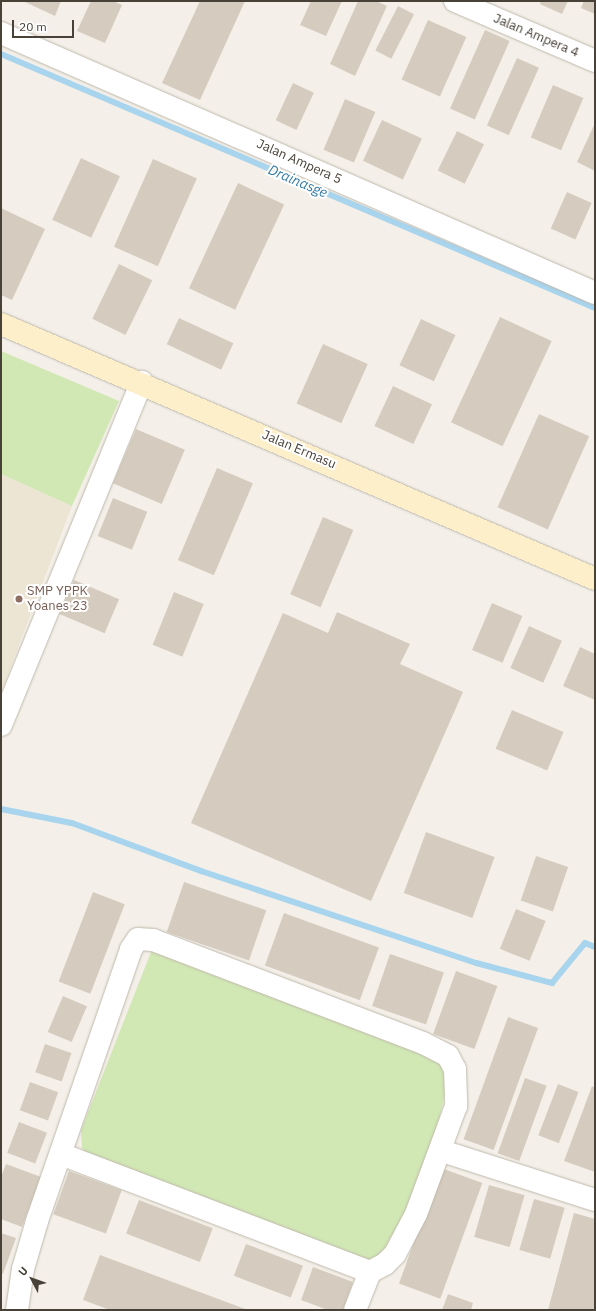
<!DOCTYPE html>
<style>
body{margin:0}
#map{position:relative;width:596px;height:1311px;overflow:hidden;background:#f4f0e9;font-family:"IBM Plex Sans",sans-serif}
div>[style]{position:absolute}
.education>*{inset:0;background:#ede5d4}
.green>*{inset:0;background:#d1e7b4}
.stream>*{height:6px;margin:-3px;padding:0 3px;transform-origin:3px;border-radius:3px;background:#a8d4ee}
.building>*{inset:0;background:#d5ccbf;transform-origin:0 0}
.roads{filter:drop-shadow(0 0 1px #bfb8ac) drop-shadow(0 0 1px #bfb8ac)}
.street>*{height:22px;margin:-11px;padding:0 11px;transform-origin:11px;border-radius:11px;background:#fff}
.secondary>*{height:22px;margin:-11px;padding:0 11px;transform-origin:11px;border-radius:11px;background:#fdefca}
.dots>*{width:11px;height:11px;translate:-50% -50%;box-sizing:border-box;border:2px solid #fff;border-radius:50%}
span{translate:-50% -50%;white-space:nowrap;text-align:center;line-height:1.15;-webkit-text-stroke:4px #fff;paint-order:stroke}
.street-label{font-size:13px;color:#484138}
.education-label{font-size:13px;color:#785e54}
.left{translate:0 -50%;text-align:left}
.water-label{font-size:14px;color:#327aa9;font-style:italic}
.frame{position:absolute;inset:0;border:2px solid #484138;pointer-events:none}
.north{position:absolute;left:12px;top:1259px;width:40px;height:40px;-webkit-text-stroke:3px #fff;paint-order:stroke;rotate:311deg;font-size:11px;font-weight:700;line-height:16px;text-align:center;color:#484138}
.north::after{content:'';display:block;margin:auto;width:14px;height:18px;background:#484138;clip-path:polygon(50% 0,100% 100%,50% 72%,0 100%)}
.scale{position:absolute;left:12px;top:20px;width:62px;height:18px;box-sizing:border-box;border:2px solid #484138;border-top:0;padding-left:5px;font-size:12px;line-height:14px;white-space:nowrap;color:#484138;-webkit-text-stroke:3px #fff;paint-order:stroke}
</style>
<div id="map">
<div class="education">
<i style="clip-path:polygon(1px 474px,72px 506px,1px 692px)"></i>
</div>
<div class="green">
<i style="clip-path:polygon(1px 351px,119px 401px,72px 506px,1px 474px)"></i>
<i style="clip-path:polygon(164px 947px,443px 1063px,449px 1079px,434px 1139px,392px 1247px,361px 1267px,95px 1163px,82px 1148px,81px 1130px,151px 952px)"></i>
</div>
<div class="stream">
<i style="left:1px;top:54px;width:646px;rotate:23.15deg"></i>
<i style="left:1px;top:809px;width:72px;rotate:11.2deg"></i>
<i style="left:72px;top:823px;width:138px;rotate:20.4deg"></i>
<i style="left:201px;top:871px;width:290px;rotate:18.5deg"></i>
<i style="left:476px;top:963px;width:79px;rotate:14.7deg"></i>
<i style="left:552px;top:983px;width:52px;rotate:-50.5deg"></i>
<i style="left:585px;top:943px;width:11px;rotate:22deg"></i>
</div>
<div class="building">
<i style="clip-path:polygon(23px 1px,61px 1px,55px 16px)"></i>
<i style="clip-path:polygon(91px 1px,113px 1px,122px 5px,105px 43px,77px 31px)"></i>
<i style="clip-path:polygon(200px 1px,245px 1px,200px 100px,162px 83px)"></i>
<i style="clip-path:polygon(311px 1px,342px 1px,326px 36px,300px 25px)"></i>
<i style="clip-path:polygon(358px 1px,376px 1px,387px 6px,355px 76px,330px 64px)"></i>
<i style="clip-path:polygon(541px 1px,568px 1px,562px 14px,540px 4px)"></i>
<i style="clip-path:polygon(584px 1px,595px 1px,595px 14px,581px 8px)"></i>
<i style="left:398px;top:6px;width:18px;height:50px;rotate:27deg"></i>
<i style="left:428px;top:20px;width:42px;height:65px;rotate:24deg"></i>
<i style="left:485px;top:30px;width:27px;height:86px;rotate:24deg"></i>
<i style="left:517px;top:58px;width:24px;height:74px;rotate:24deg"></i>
<i style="left:293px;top:83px;width:23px;height:41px;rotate:25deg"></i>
<i style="left:553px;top:85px;width:33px;height:57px;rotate:23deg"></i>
<i style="left:345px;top:99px;width:33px;height:55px;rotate:23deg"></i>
<i style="left:382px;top:120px;width:44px;height:45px;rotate:25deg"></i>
<i style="clip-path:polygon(595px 123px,595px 171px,577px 162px)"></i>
<i style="left:457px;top:131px;width:30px;height:44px;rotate:26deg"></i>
<i style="left:81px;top:158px;width:43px;height:68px;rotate:25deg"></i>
<i style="left:153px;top:159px;width:48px;height:96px;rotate:24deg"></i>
<i style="left:238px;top:183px;width:51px;height:116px;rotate:25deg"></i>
<i style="left:567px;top:192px;width:27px;height:40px;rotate:24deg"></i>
<i style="clip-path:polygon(1px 208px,45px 229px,12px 300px,1px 295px)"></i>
<i style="left:119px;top:264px;width:37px;height:61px;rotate:26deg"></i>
<i style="left:500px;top:317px;width:57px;height:116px;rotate:25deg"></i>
<i style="left:179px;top:318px;width:60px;height:29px;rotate:25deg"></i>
<i style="left:421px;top:319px;width:38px;height:51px;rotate:25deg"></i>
<i style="left:323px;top:344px;width:49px;height:65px;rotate:24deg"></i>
<i style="left:393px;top:386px;width:43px;height:44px;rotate:25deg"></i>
<i style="left:539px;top:414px;width:55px;height:102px;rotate:24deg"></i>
<i style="left:136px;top:429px;width:53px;height:59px;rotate:23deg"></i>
<i style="left:217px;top:468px;width:39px;height:100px;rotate:23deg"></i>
<i style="left:113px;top:498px;width:37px;height:41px;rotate:22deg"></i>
<i style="left:323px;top:517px;width:33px;height:84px;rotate:23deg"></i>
<i style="left:74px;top:580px;width:49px;height:37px;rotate:23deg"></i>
<i style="left:174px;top:592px;width:32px;height:57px;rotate:22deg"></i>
<i style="left:492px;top:603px;width:33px;height:51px;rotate:23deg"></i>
<i style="clip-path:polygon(337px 612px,410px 644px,400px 664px,463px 692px,371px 901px,191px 823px,283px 613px,328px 633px)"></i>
<i style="left:529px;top:626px;width:36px;height:46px;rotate:24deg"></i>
<i style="clip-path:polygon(580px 647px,595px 654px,595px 700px,563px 686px)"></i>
<i style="left:512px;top:710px;width:56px;height:42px;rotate:23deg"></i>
<i style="left:426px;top:832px;width:73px;height:65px;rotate:20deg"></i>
<i style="left:536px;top:856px;width:34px;height:47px;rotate:19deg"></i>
<i style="left:184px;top:882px;width:87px;height:53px;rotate:19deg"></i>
<i style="left:93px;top:892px;width:34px;height:96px;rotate:21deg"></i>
<i style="left:516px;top:909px;width:32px;height:43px;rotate:22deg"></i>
<i style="left:284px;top:913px;width:101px;height:56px;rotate:20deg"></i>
<i style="left:390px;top:954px;width:57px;height:55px;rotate:19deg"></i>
<i style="left:456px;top:971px;width:44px;height:67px;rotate:20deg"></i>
<i style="left:63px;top:996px;width:26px;height:39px;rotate:23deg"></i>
<i style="left:508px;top:1017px;width:32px;height:130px;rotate:20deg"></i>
<i style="left:45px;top:1044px;width:28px;height:30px;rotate:19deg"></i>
<i style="left:525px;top:1078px;width:23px;height:80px;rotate:20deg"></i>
<i style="left:30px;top:1082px;width:30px;height:30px;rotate:20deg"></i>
<i style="left:558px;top:1084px;width:22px;height:55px;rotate:21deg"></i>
<i style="clip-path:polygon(592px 1086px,595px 1088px,595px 1172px,564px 1161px)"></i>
<i style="left:19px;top:1122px;width:30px;height:33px;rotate:21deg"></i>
<i style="clip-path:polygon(6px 1164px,41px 1177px,22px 1227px,1px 1219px,1px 1177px)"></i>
<i style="left:441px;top:1168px;width:44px;height:123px;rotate:20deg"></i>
<i style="left:69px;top:1171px;width:56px;height:46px;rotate:20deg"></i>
<i style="left:489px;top:1185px;width:37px;height:54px;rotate:16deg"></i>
<i style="left:534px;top:1199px;width:32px;height:53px;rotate:16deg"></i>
<i style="left:139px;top:1200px;width:79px;height:36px;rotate:21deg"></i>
<i style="clip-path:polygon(574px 1213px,595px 1219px,595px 1310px,548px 1310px)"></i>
<i style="clip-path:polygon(1px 1233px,16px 1238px,3px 1274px,1px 1273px)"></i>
<i style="left:246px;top:1244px;width:61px;height:34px;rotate:21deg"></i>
<i style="clip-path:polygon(100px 1255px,248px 1310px,110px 1310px,83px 1300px)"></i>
<i style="clip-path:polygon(313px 1267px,353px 1282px,343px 1310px,328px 1310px,301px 1300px)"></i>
<i style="clip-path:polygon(448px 1294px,473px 1303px,471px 1310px,442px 1310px)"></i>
</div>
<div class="roads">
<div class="street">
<i style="left:455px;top:1px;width:152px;rotate:23.2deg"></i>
<i style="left:1px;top:33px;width:648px;rotate:23.64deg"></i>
<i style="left:1px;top:725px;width:371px;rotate:-67.7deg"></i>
<i style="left:442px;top:1151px;width:161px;rotate:17.8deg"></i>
<i style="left:17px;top:1310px;width:41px;rotate:-81.7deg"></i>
<i style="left:23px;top:1269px;width:50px;rotate:-73.7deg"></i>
<i style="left:37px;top:1221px;width:288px;rotate:-70.9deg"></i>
<i style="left:131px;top:949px;width:12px;rotate:-55deg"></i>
<i style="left:138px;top:939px;width:15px;rotate:4deg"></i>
<i style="left:153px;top:940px;width:289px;rotate:20.9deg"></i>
<i style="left:423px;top:1043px;width:28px;rotate:27deg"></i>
<i style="left:448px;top:1056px;width:15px;rotate:62deg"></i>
<i style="left:455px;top:1069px;width:37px;rotate:88deg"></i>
<i style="left:456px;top:1106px;width:115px;rotate:110.3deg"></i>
<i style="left:416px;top:1214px;width:45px;rotate:117.7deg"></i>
<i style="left:395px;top:1254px;width:14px;rotate:135deg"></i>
<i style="left:385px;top:1264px;width:17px;rotate:152deg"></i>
<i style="left:370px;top:1272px;width:331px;rotate:-159.1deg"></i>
<i style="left:355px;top:1310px;width:41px;rotate:-68.5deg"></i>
</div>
<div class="secondary">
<i style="left:1px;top:324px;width:646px;rotate:23.23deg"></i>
</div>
</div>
<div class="dots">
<i style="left:19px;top:599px;background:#8d6e63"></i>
</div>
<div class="street-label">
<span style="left:536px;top:36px;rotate:23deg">Jalan Ampera 4</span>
<span style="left:299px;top:162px;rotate:24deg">Jalan Ampera 5</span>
<span style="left:299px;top:450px;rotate:23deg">Jalan Ermasu</span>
</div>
<div class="education-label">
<span class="left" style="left:27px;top:599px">SMP YPPK<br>Yoanes 23</span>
</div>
<div class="water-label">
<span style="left:298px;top:181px;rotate:23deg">Drainasge</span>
</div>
<div class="frame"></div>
<div class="north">U</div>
<div class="scale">20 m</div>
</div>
